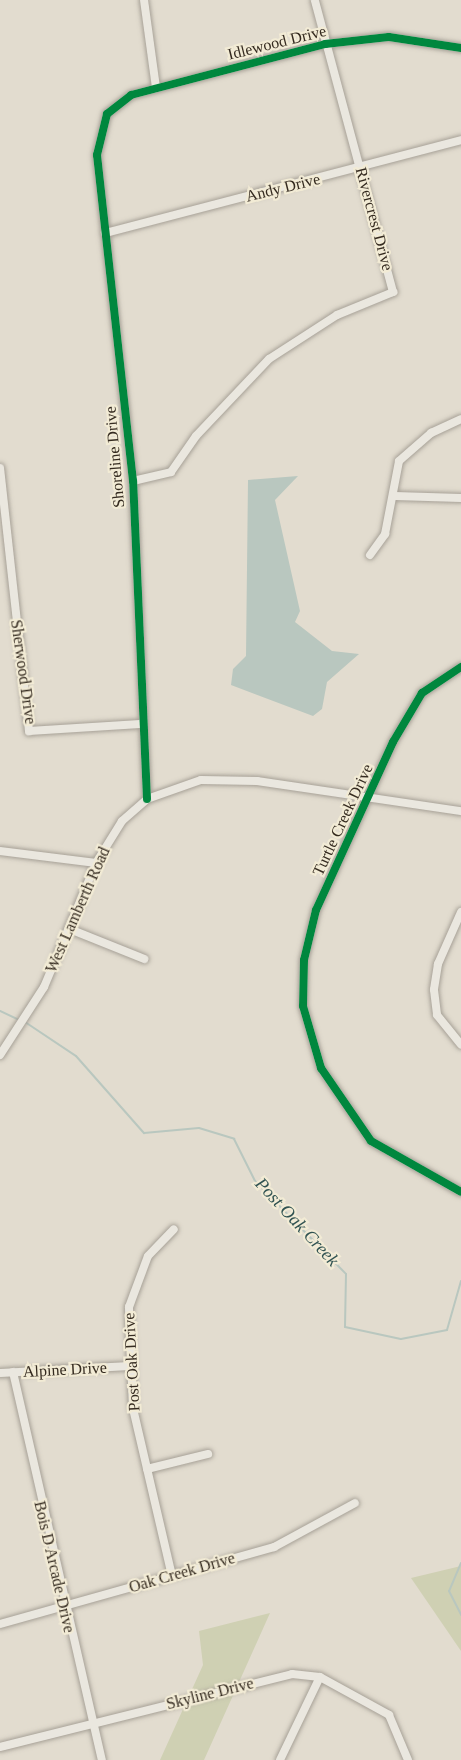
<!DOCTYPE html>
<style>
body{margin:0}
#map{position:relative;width:461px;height:1760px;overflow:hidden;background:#e2dccf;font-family:"Times New Roman",serif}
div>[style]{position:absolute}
.green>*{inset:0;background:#cfd0b3}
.water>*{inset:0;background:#b9c7bf}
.stream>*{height:2px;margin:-1px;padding:0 1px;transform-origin:1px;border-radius:1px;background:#b9c7bf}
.roads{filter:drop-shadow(0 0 2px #a7a197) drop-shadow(0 0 2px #a7a197)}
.minor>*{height:8px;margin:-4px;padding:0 4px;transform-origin:4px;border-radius:4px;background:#eae7df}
.cycleway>*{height:8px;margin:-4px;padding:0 4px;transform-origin:4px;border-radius:4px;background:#00873e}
span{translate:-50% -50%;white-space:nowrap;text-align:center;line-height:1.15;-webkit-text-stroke:4.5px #f2ebd5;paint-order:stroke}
.street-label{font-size:16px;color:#352b20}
.water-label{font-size:18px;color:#315352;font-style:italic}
</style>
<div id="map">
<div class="green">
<i style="clip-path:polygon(461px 1566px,461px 1651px,411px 1578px)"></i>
<i style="clip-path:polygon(270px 1613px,204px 1760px,160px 1760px,203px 1665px,199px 1631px)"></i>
</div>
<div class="water">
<i style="clip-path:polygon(298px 476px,275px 500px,300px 611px,295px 622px,332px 651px,359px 654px,327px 682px,322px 709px,313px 716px,231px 685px,233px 669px,246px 656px,248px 480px)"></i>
</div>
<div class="stream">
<i style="left:0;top:1011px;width:21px;rotate:25deg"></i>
<i style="left:25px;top:1022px;width:61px;rotate:33.7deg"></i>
<i style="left:76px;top:1056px;width:103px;rotate:48.6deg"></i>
<i style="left:144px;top:1133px;width:55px;rotate:-5.2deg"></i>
<i style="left:199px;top:1128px;width:37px;rotate:17deg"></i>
<i style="left:234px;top:1139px;width:47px;rotate:63.4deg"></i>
<i style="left:255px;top:1181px;width:130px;rotate:45.6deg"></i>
<i style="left:346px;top:1274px;width:53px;rotate:91.1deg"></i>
<i style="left:345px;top:1327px;width:57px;rotate:12.1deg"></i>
<i style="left:401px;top:1339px;width:47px;rotate:-11.1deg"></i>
<i style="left:447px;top:1330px;width:51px;rotate:-74.1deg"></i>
<i style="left:461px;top:1563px;width:30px;rotate:113deg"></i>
<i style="left:449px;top:1591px;width:27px;rotate:63deg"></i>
</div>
<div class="roads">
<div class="minor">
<i style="left:144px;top:0;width:89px;rotate:82.2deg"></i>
<i style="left:105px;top:233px;width:368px;rotate:-14.6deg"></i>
<i style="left:0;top:468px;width:265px;rotate:83.7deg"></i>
<i style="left:29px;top:731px;width:111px;rotate:-3.6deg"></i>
<i style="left:133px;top:481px;width:39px;rotate:-13deg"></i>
<i style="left:171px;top:472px;width:44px;rotate:-55.2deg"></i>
<i style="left:196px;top:436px;width:106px;rotate:-46.5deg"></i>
<i style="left:269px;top:359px;width:81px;rotate:-32.9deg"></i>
<i style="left:337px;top:315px;width:61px;rotate:-22.3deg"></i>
<i style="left:393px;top:292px;width:302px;rotate:-105deg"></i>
<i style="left:395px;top:496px;width:66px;rotate:1.7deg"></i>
<i style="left:370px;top:555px;width:26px;rotate:-54deg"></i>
<i style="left:385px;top:534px;width:74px;rotate:-79.1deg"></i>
<i style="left:399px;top:461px;width:43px;rotate:-41.2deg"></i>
<i style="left:431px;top:433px;width:33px;rotate:-25deg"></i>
<i style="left:461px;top:667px;width:47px;rotate:146.3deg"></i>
<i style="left:422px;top:693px;width:57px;rotate:120.6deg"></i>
<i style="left:393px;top:742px;width:185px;rotate:114.6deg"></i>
<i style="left:316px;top:910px;width:51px;rotate:103.5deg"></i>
<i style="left:304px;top:960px;width:46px;rotate:91.2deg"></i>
<i style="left:303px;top:1006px;width:65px;rotate:73.8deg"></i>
<i style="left:321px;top:1068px;width:88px;rotate:55.6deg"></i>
<i style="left:371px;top:1141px;width:103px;rotate:29.5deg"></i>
<i style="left:147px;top:799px;width:318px;rotate:-92.5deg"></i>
<i style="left:133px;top:481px;width:328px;rotate:-96.3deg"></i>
<i style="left:97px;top:155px;width:42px;rotate:-76.3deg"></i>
<i style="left:107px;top:114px;width:31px;rotate:-38deg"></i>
<i style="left:131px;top:95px;width:201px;rotate:-14.7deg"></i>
<i style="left:325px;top:44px;width:64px;rotate:-6.2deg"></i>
<i style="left:389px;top:37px;width:73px;rotate:8.7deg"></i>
<i style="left:0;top:851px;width:97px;rotate:7.1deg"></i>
<i style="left:461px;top:912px;width:57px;rotate:113.9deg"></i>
<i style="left:438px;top:964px;width:26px;rotate:99deg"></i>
<i style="left:434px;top:990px;width:25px;rotate:83deg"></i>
<i style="left:437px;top:1015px;width:38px;rotate:51deg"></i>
<i style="left:72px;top:930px;width:78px;rotate:21.9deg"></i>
<i style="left:0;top:1055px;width:81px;rotate:-57.1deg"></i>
<i style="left:44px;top:987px;width:134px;rotate:-67.2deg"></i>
<i style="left:96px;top:863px;width:49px;rotate:-58.2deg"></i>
<i style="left:122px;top:821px;width:33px;rotate:-41deg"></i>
<i style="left:147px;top:799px;width:57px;rotate:-19.4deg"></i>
<i style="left:201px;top:780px;width:56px;rotate:1deg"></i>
<i style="left:257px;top:781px;width:206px;rotate:8.4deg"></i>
<i style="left:13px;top:1372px;width:398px;rotate:77.1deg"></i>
<i style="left:0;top:1373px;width:130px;rotate:-3.1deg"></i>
<i style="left:147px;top:1469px;width:63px;rotate:-13.8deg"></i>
<i style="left:172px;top:1576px;width:172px;rotate:-103.1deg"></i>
<i style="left:133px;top:1408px;width:101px;rotate:-92.3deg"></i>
<i style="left:129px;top:1307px;width:54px;rotate:-69.6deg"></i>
<i style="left:148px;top:1256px;width:37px;rotate:-46deg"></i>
<i style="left:0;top:1624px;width:285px;rotate:-15.7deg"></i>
<i style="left:274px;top:1547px;width:92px;rotate:-28.5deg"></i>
<i style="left:0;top:1747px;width:301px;rotate:-14deg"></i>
<i style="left:292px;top:1674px;width:28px;rotate:6deg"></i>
<i style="left:320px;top:1677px;width:79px;rotate:28.8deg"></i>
<i style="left:389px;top:1715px;width:49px;rotate:67.1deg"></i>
<i style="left:280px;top:1760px;width:92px;rotate:-64.3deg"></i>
</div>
</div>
<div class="cycleway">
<i style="left:461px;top:667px;width:47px;rotate:146.3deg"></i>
<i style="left:422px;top:693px;width:57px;rotate:120.6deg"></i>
<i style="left:393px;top:742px;width:185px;rotate:114.6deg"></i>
<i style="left:316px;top:910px;width:51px;rotate:103.5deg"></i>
<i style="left:304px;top:960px;width:46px;rotate:91.2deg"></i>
<i style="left:303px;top:1006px;width:65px;rotate:73.8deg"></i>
<i style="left:321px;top:1068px;width:88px;rotate:55.6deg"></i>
<i style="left:371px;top:1141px;width:103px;rotate:29.5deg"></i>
<i style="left:147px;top:799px;width:318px;rotate:-92.5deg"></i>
<i style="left:133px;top:481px;width:328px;rotate:-96.3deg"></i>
<i style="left:97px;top:155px;width:42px;rotate:-76.3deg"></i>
<i style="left:107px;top:114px;width:31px;rotate:-38deg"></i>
<i style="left:131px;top:95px;width:201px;rotate:-14.7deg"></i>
<i style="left:325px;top:44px;width:64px;rotate:-6.2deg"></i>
<i style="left:389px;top:37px;width:73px;rotate:8.7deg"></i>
</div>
<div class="street-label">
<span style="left:277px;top:43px;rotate:-14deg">Idlewood Drive</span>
<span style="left:283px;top:188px;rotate:-14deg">Andy Drive</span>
<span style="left:374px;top:219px;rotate:75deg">Rivercrest Drive</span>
<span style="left:115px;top:457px;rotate:-95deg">Shoreline Drive</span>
<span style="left:23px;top:672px;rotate:82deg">Sherwood Drive</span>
<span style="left:343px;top:820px;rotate:-65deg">Turtle Creek Drive</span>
<span style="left:78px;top:910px;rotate:-66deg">West Lamberth Road</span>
<span style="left:132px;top:1362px;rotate:-93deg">Post Oak Drive</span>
<span style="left:65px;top:1370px;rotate:-3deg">Alpine Drive</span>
<span style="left:54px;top:1567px;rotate:77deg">Bois D Arcade Drive</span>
<span style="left:182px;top:1573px;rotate:-16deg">Oak Creek Drive</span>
<span style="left:210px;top:1694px;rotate:-14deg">Skyline Drive</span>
</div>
<div class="water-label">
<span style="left:297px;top:1222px;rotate:47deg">Post Oak Creek</span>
</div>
</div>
